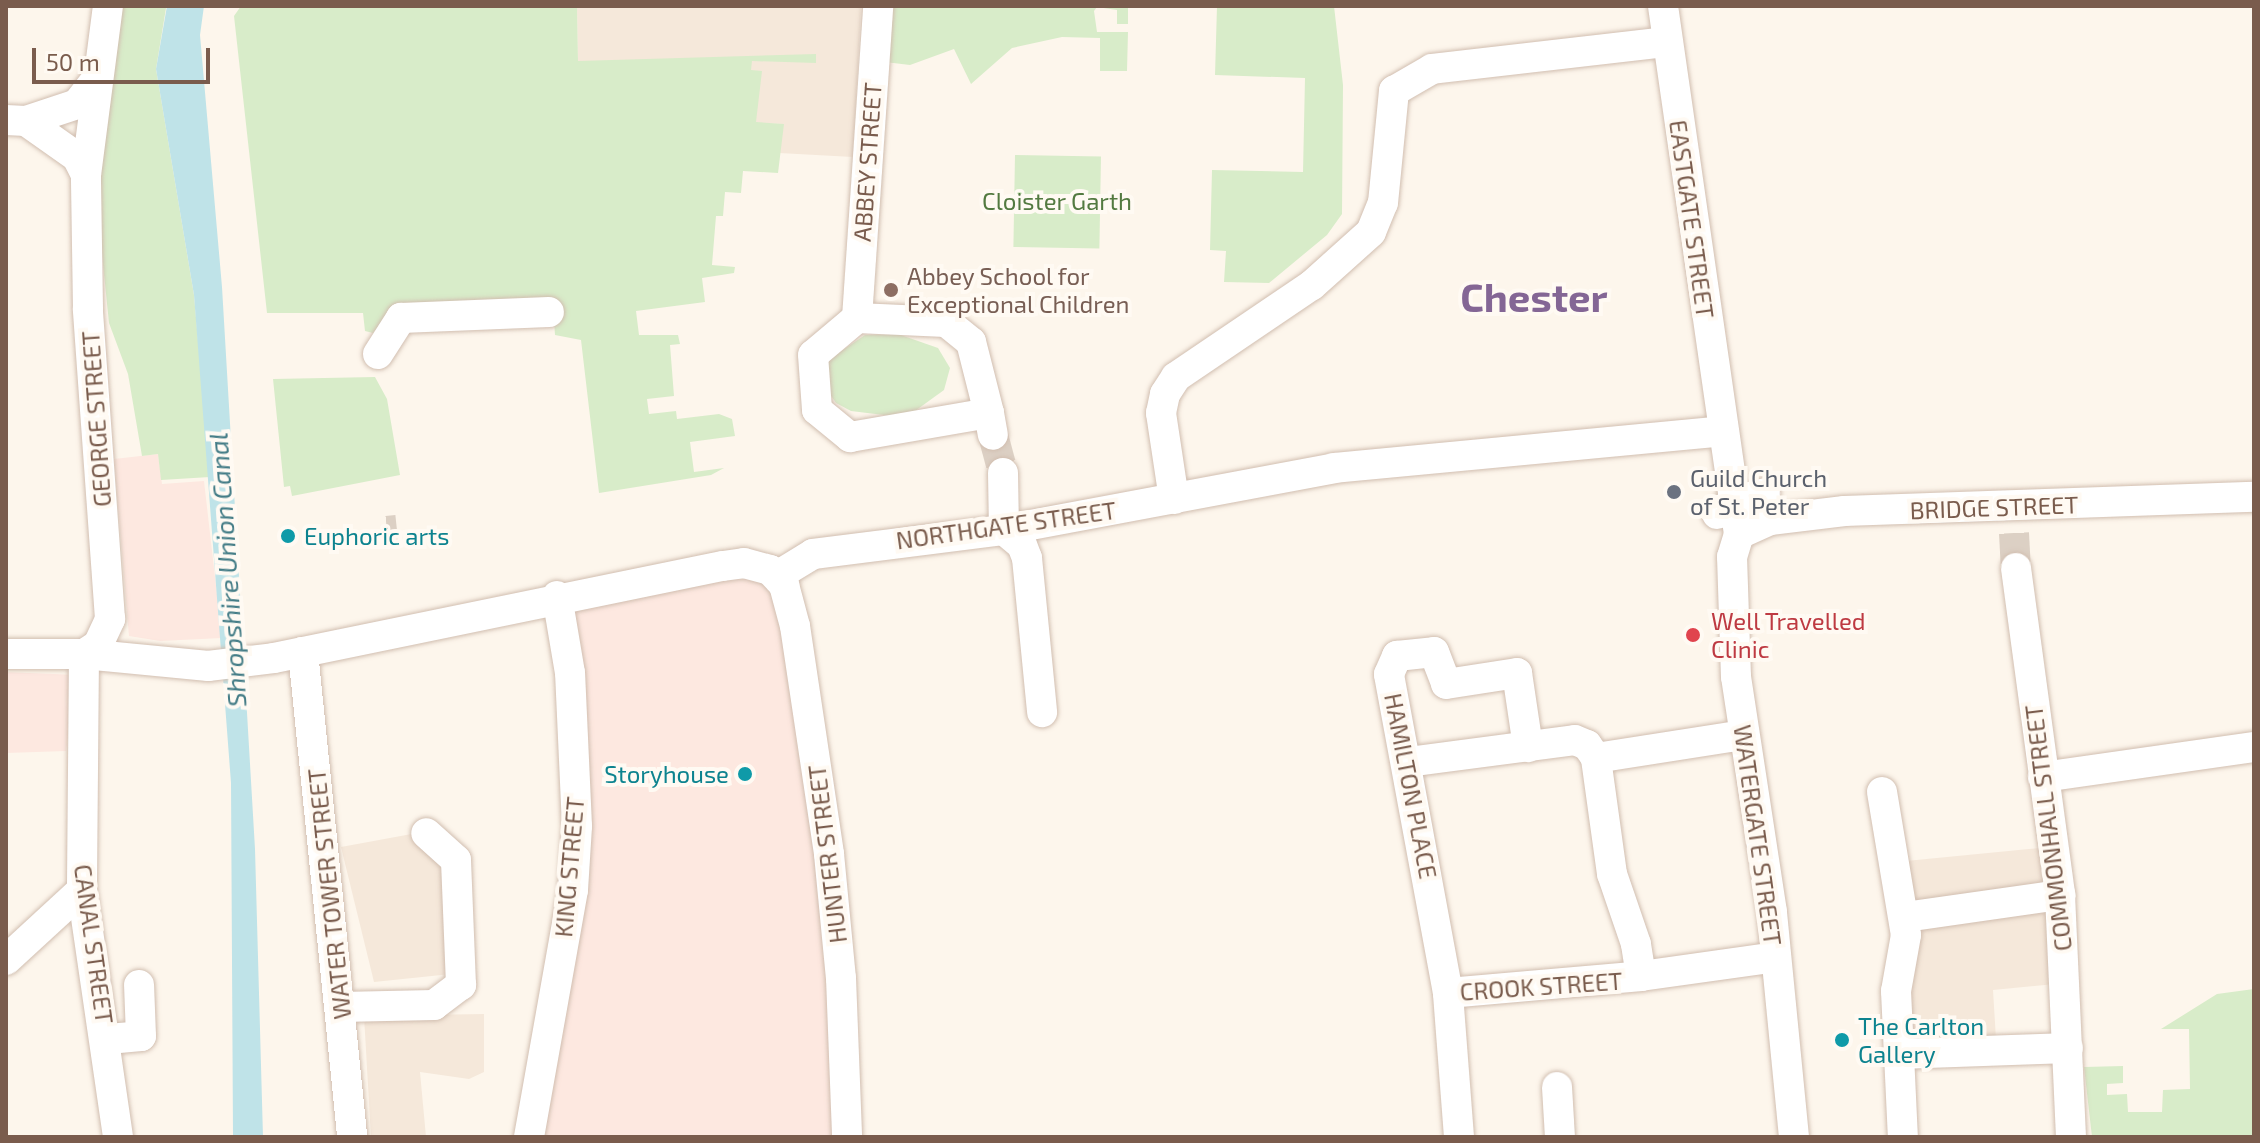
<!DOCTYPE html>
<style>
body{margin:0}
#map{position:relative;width:2260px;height:1143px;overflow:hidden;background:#fdf6ec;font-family:"Exo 2",sans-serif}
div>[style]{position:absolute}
.residential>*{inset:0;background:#f5e8da}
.commercial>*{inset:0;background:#fde8e0}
.green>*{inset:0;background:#d8ecc9;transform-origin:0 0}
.water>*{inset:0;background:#bfe3e8}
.minor-tunnel>*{height:30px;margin-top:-15px;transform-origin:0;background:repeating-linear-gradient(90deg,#dcd0c4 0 30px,transparent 0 45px)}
.roads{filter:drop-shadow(0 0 2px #d1beb0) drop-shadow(0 0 2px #d1beb0)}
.minor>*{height:30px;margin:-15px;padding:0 15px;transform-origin:15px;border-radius:15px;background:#fff}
.dots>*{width:22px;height:22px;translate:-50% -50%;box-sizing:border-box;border:4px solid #fffaf3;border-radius:50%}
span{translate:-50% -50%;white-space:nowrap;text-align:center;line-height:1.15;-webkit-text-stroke:8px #fffaf3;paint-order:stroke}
.street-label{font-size:24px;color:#7a5c4d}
.park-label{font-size:24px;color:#537a41}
.education-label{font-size:24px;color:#785e54}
.left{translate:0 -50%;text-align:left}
.worship-label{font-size:24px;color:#5b616d}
.culture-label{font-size:24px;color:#0d838f}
.right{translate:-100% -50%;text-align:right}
.health-label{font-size:24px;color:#be3a42}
.water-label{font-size:26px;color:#437c86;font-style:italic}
.town-label{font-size:40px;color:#846695;font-weight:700}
.frame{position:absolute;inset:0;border:8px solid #7a5c4d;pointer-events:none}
.scale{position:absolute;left:32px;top:48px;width:178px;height:36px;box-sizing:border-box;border:4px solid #7a5c4d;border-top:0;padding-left:10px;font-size:24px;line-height:28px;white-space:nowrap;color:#7a5c4d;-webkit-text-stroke:6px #fffaf3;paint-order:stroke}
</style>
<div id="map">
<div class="residential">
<i style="clip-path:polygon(577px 6px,861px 6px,853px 157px,779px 153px,783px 124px,756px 123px,578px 61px)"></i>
<i style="clip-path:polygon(417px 833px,436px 854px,448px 881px,451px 974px,374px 982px,341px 847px)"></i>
<i style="clip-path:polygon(2040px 848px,2055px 984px,1993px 990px,1996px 1039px,1909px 1044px,1906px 861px)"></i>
<i style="clip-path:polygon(484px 1014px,484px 1072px,469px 1079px,420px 1072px,426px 1137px,371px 1137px,364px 1016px)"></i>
</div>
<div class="commercial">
<i style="clip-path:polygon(158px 454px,162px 484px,204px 481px,222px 638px,160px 641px,129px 636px,114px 459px)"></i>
<i style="clip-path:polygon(723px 566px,784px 585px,847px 1137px,529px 1137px,573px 890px,557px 596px)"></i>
<i style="clip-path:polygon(6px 672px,76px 675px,66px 751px,6px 753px)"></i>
</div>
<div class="green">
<i style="clip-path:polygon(121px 6px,166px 8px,156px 69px,194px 295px,210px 477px,161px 480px,158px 454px,142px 456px,128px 374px,109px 323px,96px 195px)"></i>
<i style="clip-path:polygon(241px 6px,577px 6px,578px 61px,816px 54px,816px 63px,752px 61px,751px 70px,762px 71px,756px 122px,784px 124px,778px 173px,743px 171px,741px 193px,725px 192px,723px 216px,716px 216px,712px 265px,735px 267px,734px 273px,702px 278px,705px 302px,636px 311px,639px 335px,678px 335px,680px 344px,670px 345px,674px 396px,647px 399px,649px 414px,676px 411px,677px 419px,719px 414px,732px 419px,735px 436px,690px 442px,694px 472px,724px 468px,711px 475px,599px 493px,581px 340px,555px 335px,553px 307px,379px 326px,373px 333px,365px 331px,363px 313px,267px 313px,234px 16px)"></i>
<i style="clip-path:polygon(888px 6px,1128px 6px,1128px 24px,1117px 24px,1117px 10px,1097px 7px,1094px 11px,1097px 32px,1128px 32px,1127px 71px,1100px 71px,1100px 38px,1062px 37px,1012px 48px,971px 84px,954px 49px,910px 65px,885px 62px)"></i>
<i style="clip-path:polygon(1217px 6px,1334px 6px,1343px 85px,1342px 214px,1327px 235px,1269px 283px,1224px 282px,1226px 251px,1210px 250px,1212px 170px,1303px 172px,1305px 78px,1215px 75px)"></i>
<i style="left:1015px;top:155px;width:86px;height:92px;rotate:1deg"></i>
<i style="clip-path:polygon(898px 334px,938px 348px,950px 368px,944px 390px,915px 411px,892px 416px,851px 411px,836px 403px,827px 390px,828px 360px,865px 335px)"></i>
<i style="clip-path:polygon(375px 377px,387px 399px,400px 475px,292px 496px,290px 486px,284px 487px,273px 379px)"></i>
<i style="clip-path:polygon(2254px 989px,2254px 1137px,2092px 1137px,2084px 1067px,2123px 1066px,2123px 1083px,2107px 1084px,2107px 1095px,2127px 1094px,2128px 1112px,2162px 1112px,2163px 1090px,2190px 1089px,2189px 1029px,2161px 1029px,2217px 994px)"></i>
</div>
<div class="water">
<i style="clip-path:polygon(167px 6px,204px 6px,200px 35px,222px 287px,255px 849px,263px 1137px,233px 1137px,231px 783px,194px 295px,156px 69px)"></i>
</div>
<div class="minor-tunnel">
<i style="left:993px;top:435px;width:39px;rotate:75deg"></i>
<i style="left:387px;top:531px;width:10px;rotate:-6deg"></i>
<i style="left:2014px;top:533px;width:35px;rotate:87deg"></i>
</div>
<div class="roads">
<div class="minor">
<i style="left:1663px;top:6px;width:533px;rotate:81.81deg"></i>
<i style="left:6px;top:120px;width:20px;rotate:3deg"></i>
<i style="left:26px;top:121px;width:54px;rotate:-18.4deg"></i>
<i style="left:77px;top:104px;width:29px;rotate:-52deg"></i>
<i style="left:26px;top:121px;width:62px;rotate:35.2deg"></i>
<i style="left:77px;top:157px;width:20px;rotate:63deg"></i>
<i style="left:857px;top:318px;width:313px;rotate:-86.1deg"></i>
<i style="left:378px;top:354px;width:43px;rotate:-57.4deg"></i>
<i style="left:401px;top:318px;width:148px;rotate:-2.3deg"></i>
<i style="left:989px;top:413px;width:73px;rotate:-104.2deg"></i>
<i style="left:971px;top:342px;width:32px;rotate:-141deg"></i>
<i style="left:946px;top:322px;width:89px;rotate:-177.4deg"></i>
<i style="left:857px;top:318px;width:57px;rotate:139.9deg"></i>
<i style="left:813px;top:355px;width:55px;rotate:85.8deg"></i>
<i style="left:817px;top:410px;width:43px;rotate:39.3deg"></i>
<i style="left:850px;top:437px;width:141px;rotate:-9.8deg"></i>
<i style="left:989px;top:413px;width:22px;rotate:80deg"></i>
<i style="left:1003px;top:473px;width:57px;rotate:89deg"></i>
<i style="left:1174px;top:499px;width:87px;rotate:-98.6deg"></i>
<i style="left:1161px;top:413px;width:19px;rotate:-78deg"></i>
<i style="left:1165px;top:394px;width:20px;rotate:-57deg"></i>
<i style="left:1176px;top:377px;width:164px;rotate:-34.1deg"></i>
<i style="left:1312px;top:285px;width:79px;rotate:-41.9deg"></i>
<i style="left:1371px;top:232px;width:31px;rotate:-68deg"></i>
<i style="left:1383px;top:203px;width:113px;rotate:-84.4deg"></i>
<i style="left:1394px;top:91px;width:44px;rotate:-30.1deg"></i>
<i style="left:1432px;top:69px;width:237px;rotate:-6.6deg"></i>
<i style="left:1717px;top:514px;width:21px;rotate:-37deg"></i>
<i style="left:1734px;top:501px;width:32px;rotate:-14deg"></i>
<i style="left:1004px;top:530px;width:23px;rotate:40deg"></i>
<i style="left:1022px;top:545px;width:14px;rotate:69deg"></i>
<i style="left:1027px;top:558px;width:155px;rotate:84.4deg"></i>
<i style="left:2016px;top:568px;width:330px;rotate:82.3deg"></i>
<i style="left:2060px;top:895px;width:242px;rotate:87.4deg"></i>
<i style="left:777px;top:576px;width:42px;rotate:-31.4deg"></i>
<i style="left:813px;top:554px;width:193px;rotate:-7.2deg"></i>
<i style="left:1004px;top:530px;width:336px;rotate:-10.6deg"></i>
<i style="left:1334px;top:468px;width:391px;rotate:-5.4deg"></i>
<i style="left:303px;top:652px;width:487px;rotate:84.2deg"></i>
<i style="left:6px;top:654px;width:78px"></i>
<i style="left:84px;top:654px;width:125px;rotate:5.5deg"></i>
<i style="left:208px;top:666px;width:66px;rotate:-6.9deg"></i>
<i style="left:274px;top:658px;width:458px;rotate:-11.6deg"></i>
<i style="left:723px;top:566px;width:21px;rotate:-8deg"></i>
<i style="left:744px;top:563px;width:27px;rotate:15deg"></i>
<i style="left:770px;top:570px;width:21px;rotate:47deg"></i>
<i style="left:784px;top:585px;width:42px;rotate:75deg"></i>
<i style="left:795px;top:626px;width:231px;rotate:81.5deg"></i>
<i style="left:829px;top:854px;width:125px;rotate:84.5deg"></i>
<i style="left:841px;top:978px;width:159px;rotate:87.8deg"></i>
<i style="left:84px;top:654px;width:17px;rotate:-33deg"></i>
<i style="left:98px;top:645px;width:29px;rotate:-65deg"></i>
<i style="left:110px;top:619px;width:311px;rotate:-94.1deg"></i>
<i style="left:88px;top:309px;width:134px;rotate:-90.9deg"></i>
<i style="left:86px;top:175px;width:170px;rotate:-82.6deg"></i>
<i style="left:84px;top:654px;width:236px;rotate:90.5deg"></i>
<i style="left:82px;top:890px;width:250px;rotate:81.7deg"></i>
<i style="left:1408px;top:762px;width:168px;rotate:-7.5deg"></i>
<i style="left:1575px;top:740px;width:13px;rotate:23deg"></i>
<i style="left:1587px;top:745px;width:16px;rotate:55deg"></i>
<i style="left:1596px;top:758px;width:149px;rotate:-8.9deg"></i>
<i style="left:2043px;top:777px;width:213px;rotate:-8.1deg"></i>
<i style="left:1882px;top:792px;width:145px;rotate:80.5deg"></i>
<i style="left:1906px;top:935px;width:57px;rotate:100.1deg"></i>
<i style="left:1896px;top:991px;width:146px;rotate:87.3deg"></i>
<i style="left:1905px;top:917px;width:157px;rotate:-8.1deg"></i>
<i style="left:6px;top:960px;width:103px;rotate:-42.6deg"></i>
<i style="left:1641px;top:976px;width:136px;rotate:-8deg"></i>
<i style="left:1448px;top:993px;width:194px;rotate:-5deg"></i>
<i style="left:1641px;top:976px;width:32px;rotate:-99deg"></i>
<i style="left:1636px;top:944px;width:74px;rotate:-108.9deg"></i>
<i style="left:1612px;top:874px;width:117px;rotate:-97.9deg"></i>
<i style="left:340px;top:1007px;width:94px;rotate:-1.2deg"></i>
<i style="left:434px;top:1005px;width:34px;rotate:-37deg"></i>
<i style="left:461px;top:985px;width:125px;rotate:-92.3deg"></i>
<i style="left:456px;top:860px;width:40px;rotate:-138deg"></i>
<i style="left:108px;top:1039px;width:33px;rotate:-5deg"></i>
<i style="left:141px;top:1036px;width:51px;rotate:-92.2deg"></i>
<i style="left:1899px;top:1054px;width:169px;rotate:-2deg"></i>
<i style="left:1557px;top:1087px;width:50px;rotate:86.6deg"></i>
<i style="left:529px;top:1137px;width:251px;rotate:-79.9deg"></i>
<i style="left:573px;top:890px;width:64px;rotate:-86.4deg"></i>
<i style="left:577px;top:826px;width:153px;rotate:-92.6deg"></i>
<i style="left:570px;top:673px;width:78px;rotate:-99.6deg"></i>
<i style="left:1459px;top:1137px;width:144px;rotate:-94.4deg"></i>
<i style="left:1448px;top:993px;width:324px;rotate:-100.5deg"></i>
<i style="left:1389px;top:674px;width:20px;rotate:-66deg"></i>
<i style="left:1397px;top:656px;width:37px;rotate:-6deg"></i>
<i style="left:1434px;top:652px;width:34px;rotate:69deg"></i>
<i style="left:1446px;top:684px;width:72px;rotate:-8.8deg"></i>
<i style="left:1517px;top:673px;width:75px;rotate:81.5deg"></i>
<i style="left:1794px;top:1137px;width:226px;rotate:-95.6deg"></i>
<i style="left:1772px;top:912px;width:238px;rotate:-98.7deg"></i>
<i style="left:1736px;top:677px;width:120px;rotate:-91.9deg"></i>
<i style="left:1732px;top:557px;width:24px;rotate:-73deg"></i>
<i style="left:1739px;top:534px;width:34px;rotate:-24deg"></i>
<i style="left:1770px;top:520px;width:75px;rotate:-6.9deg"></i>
<i style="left:1844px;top:511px;width:410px;rotate:-2deg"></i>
</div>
</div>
<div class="dots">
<i style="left:891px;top:290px;background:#8d6e63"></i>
<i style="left:1674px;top:492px;background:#6b7280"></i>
<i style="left:288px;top:536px;background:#0f9aa8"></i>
<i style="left:1693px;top:635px;background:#e0444e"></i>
<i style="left:745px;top:774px;background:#0f9aa8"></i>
<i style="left:1842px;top:1040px;background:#0f9aa8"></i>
</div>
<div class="street-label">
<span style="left:867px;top:162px;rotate:-86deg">ABBEY STREET</span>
<span style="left:1692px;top:219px;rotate:82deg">EASTGATE STREET</span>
<span style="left:96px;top:419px;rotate:-94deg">GEORGE STREET</span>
<span style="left:1994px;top:507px;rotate:-2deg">BRIDGE STREET</span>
<span style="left:1006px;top:525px;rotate:-8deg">NORTHGATE STREET</span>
<span style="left:1411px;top:786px;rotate:79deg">HAMILTON PLACE</span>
<span style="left:2048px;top:828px;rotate:-97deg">COMMONHALL STREET</span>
<span style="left:1758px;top:835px;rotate:82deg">WATERGATE STREET</span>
<span style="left:827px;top:854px;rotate:-97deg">HUNTER STREET</span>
<span style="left:569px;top:867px;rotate:-85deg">KING STREET</span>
<span style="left:329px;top:894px;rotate:-96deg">WATER TOWER STREET</span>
<span style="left:94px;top:944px;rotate:82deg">CANAL STREET</span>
<span style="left:1541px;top:986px;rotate:-4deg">CROOK STREET</span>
</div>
<div class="park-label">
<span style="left:1057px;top:201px">Cloister Garth</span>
</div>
<div class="education-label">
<span class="left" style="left:907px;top:290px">Abbey School for<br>Exceptional Children</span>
</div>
<div class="worship-label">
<span class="left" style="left:1690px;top:492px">Guild Church<br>of St. Peter</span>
</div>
<div class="culture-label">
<span class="left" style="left:304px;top:536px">Euphoric arts</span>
<span class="right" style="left:729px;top:774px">Storyhouse</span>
<span class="left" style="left:1858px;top:1040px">The Carlton<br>Gallery</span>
</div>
<div class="health-label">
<span class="left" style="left:1711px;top:635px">Well Travelled<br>Clinic</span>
</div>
<div class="water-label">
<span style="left:227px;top:570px;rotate:-94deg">Shropshire Union Canal</span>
</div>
<div class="town-label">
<span style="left:1534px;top:296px">Chester</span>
</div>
<div class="frame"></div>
<div class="scale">50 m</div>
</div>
